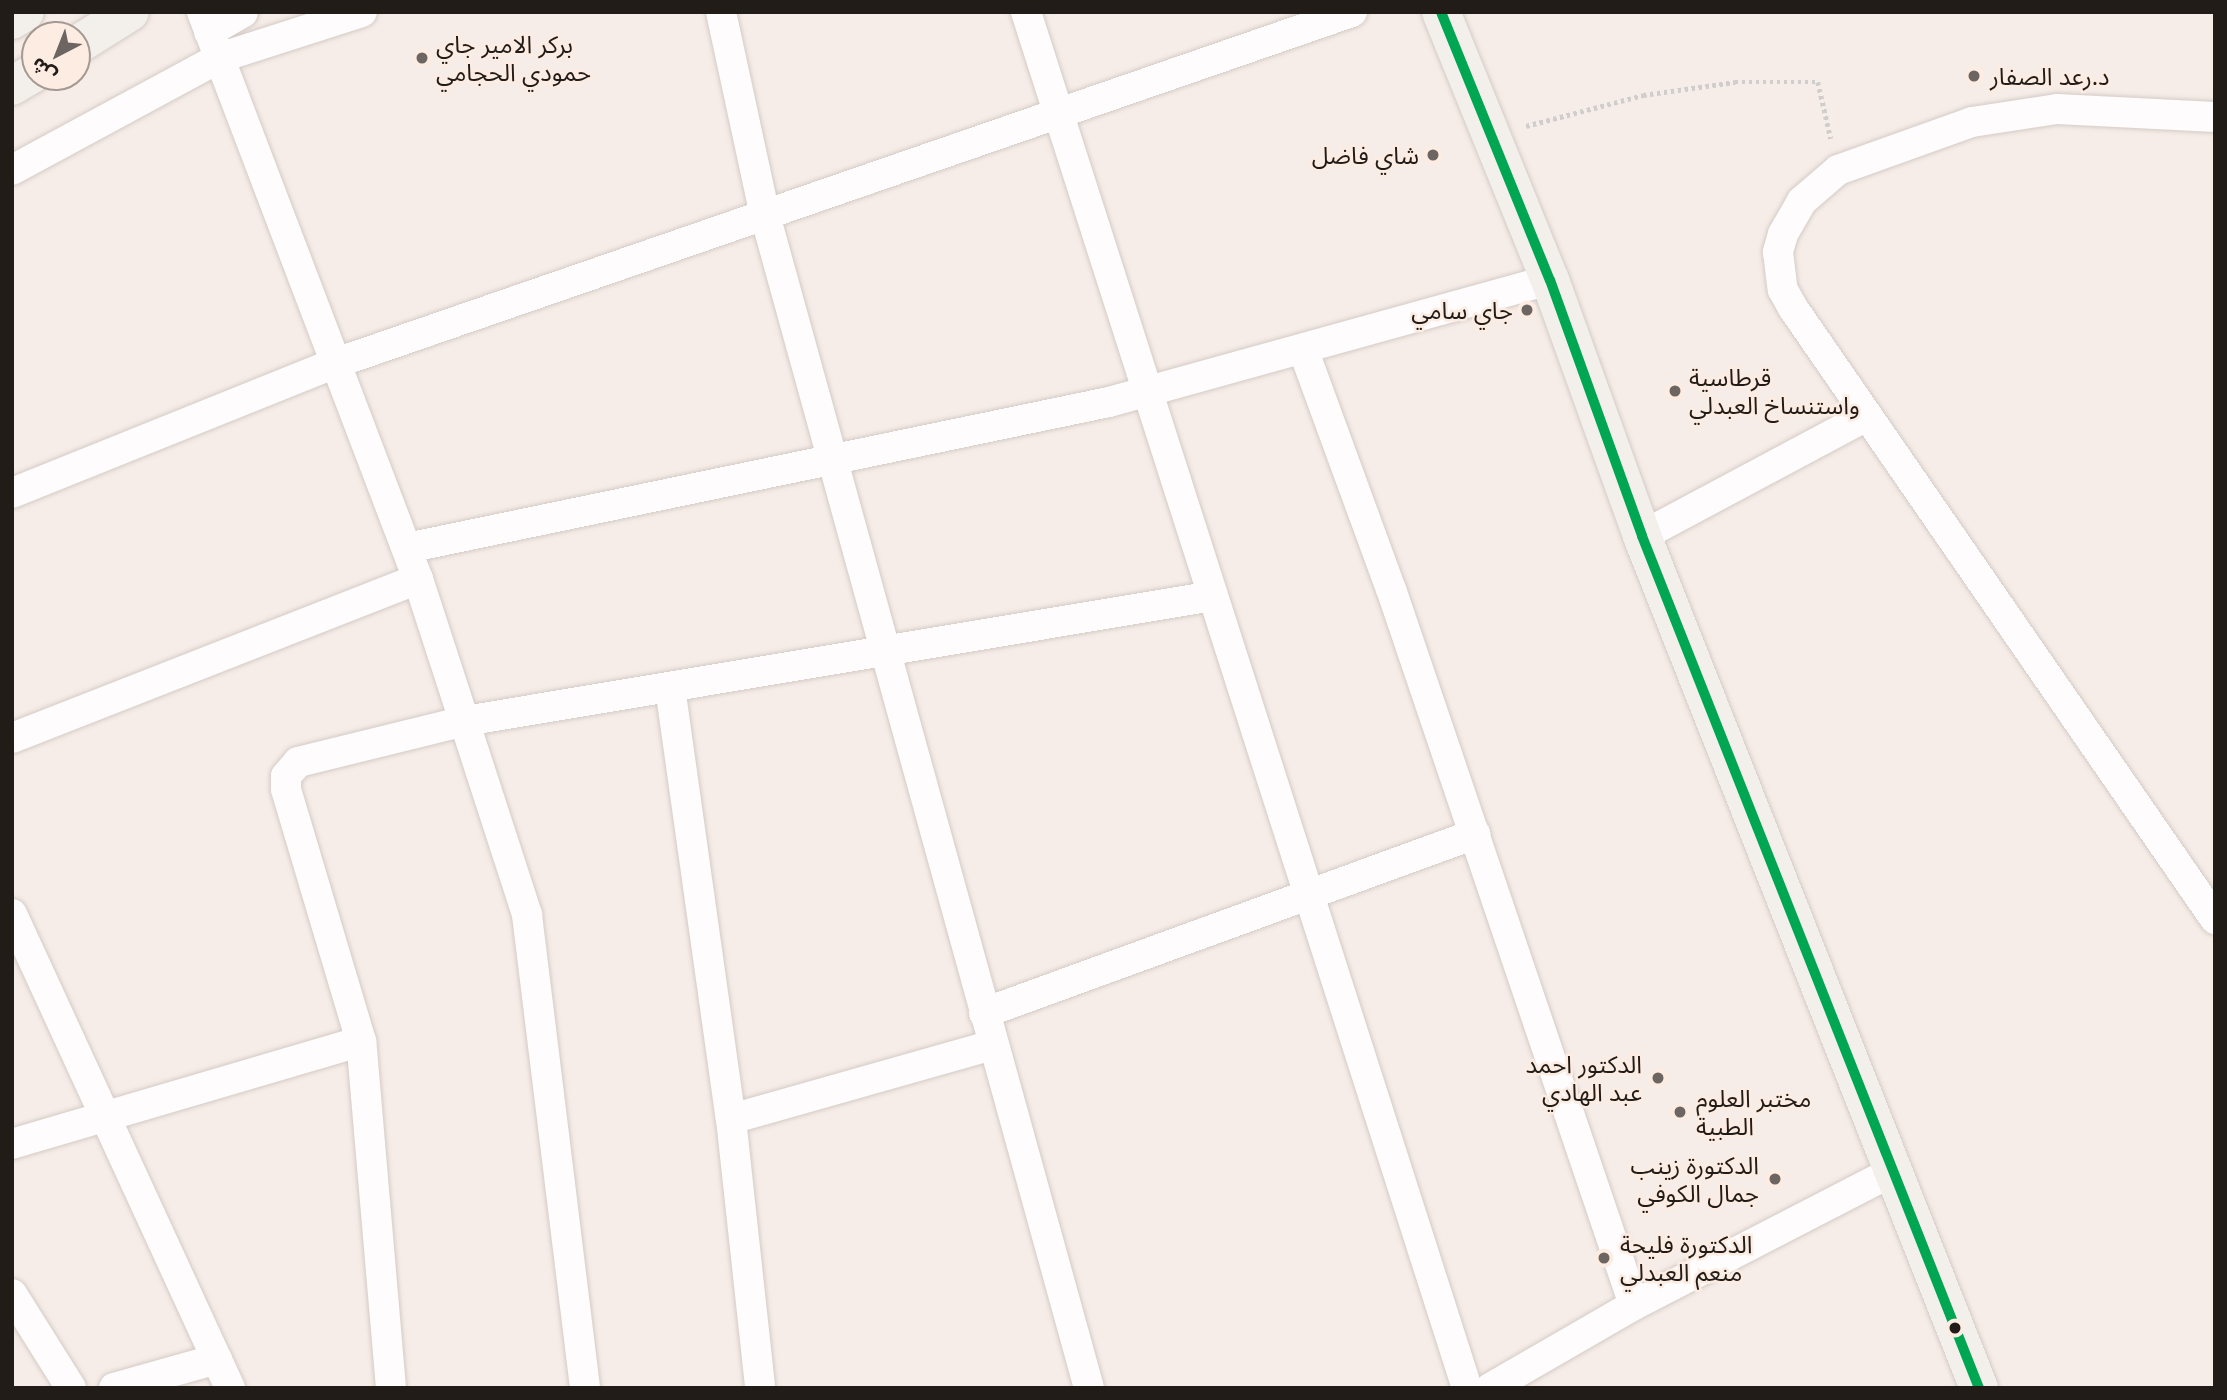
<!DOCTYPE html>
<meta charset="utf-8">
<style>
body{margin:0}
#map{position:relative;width:2227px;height:1400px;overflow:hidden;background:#f7ede8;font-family:"Noto Sans","Noto Sans Arabic",sans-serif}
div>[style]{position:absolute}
.path>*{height:4.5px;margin-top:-2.25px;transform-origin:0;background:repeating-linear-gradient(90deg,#d0cecc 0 3.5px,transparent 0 7px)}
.roads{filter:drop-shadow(0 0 2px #d3cbc6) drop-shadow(0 0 2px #d3cbc6)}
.street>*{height:30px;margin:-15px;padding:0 15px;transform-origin:15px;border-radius:15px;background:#fefcfc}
.secondary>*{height:38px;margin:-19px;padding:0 19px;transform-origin:19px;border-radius:19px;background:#f3efeb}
.bus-1>*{height:10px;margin:-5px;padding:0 5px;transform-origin:5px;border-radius:5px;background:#00a651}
.dots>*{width:19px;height:19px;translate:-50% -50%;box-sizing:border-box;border:4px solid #fdece2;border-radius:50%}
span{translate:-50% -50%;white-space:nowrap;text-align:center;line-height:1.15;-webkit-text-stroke:5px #fdece2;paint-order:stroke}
.poi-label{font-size:24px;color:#221c19}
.left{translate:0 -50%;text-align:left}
.right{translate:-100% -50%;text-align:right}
.frame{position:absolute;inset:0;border:14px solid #221c19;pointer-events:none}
.north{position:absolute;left:21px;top:21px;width:70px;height:70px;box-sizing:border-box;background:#fdece2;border:2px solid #a59992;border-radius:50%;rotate:222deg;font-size:19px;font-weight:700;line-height:28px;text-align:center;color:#221c19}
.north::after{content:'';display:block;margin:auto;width:24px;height:32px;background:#6d6561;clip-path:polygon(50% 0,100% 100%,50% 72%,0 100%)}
</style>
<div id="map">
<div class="path">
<i style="left:1526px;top:126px;width:121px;rotate:-14.8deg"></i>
<i style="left:1643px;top:95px;width:93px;rotate:-8deg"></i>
<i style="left:1735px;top:82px;width:83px"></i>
<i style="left:1818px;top:82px;width:58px;rotate:77.2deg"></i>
</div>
<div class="roads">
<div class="street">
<i style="left:202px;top:12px;width:607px;rotate:69.15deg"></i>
<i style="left:418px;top:579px;width:353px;rotate:72deg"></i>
<i style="left:527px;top:915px;width:477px;rotate:83deg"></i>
<i style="left:721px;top:12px;width:208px;rotate:77.8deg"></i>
<i style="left:765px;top:215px;width:1217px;rotate:74.56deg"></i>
<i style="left:1026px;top:12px;width:1445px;rotate:72.23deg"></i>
<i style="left:209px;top:32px;width:39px;rotate:-30deg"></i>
<i style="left:2215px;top:117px;width:158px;rotate:-177.1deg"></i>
<i style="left:2057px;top:109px;width:86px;rotate:171.3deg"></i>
<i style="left:1972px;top:122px;width:142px;rotate:160.3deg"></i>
<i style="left:1838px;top:170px;width:48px;rotate:139.3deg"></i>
<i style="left:1802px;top:201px;width:38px;rotate:120deg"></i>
<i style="left:1783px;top:234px;width:19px;rotate:106deg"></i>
<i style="left:1778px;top:252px;width:38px;rotate:83deg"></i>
<i style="left:1783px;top:290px;width:21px;rotate:61deg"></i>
<i style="left:1793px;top:308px;width:743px;rotate:55.37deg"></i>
<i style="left:12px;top:170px;width:235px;rotate:-28.4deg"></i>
<i style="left:219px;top:58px;width:150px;rotate:-17.8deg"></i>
<i style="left:1303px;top:349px;width:256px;rotate:69.9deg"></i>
<i style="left:1391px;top:589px;width:756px;rotate:71.25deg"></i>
<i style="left:1634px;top:1305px;width:166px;rotate:150deg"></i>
<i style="left:12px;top:493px;width:349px;rotate:-21.9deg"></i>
<i style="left:336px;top:363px;width:1075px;rotate:-19.06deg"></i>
<i style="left:1642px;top:536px;width:255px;rotate:-28.1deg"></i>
<i style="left:407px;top:548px;width:717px;rotate:-11.75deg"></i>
<i style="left:1109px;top:402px;width:458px;rotate:-15.5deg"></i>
<i style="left:670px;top:687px;width:436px;rotate:82deg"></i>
<i style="left:731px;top:1119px;width:271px;rotate:83.8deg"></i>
<i style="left:12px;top:738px;width:436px;rotate:-21.4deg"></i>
<i style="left:12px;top:914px;width:522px;rotate:65.3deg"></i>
<i style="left:984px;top:1013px;width:523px;rotate:-20.03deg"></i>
<i style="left:731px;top:1119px;width:272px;rotate:-15.8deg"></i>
<i style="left:12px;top:1144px;width:364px;rotate:-16.4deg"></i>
<i style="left:12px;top:1294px;width:111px;rotate:57.9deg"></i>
<i style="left:1634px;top:1305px;width:292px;rotate:-27.3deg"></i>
<i style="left:114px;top:1388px;width:107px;rotate:-15.7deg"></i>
<i style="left:391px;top:1388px;width:348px;rotate:-94.9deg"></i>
<i style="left:361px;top:1041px;width:263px;rotate:-106.6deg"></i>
<i style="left:286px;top:789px;width:13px;rotate:-90deg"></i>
<i style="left:286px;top:776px;width:18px;rotate:-49deg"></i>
<i style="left:298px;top:762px;width:172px;rotate:-13.8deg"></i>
<i style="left:465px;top:721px;width:758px;rotate:-9.49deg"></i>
</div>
<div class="secondary">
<i style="left:1441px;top:12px;width:289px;rotate:67.9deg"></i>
<i style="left:1550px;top:280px;width:272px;rotate:70.2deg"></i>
<i style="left:1642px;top:536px;width:916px;rotate:68.42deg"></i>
<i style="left:12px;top:20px;width:15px;rotate:-32deg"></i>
<i style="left:77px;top:45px;width:62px;rotate:-31.9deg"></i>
<i style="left:12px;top:86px;width:27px;rotate:-31deg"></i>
</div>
</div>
<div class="bus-1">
<i style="left:1441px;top:12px;width:289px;rotate:67.9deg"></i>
<i style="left:1550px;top:280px;width:272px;rotate:70.2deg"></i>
<i style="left:1642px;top:536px;width:916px;rotate:68.42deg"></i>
</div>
<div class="dots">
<i style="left:422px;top:58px;background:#6d6561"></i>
<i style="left:1974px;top:76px;background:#6d6561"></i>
<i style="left:1433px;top:155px;background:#6d6561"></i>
<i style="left:1527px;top:310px;background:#6d6561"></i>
<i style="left:1675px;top:391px;background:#6d6561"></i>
<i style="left:1658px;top:1078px;background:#6d6561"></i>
<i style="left:1680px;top:1112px;background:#6d6561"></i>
<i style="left:1775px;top:1179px;background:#6d6561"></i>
<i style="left:1604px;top:1258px;background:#6d6561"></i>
<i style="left:1955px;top:1328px;background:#221c19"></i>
</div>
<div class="poi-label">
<span class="left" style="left:436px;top:58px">بركر الامير جاي<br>حمودي الحجامي</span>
<span class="left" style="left:1990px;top:76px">د.رعد الصفار</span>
<span class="right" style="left:1419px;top:155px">شاي فاضل</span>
<span class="right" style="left:1513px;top:310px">جاي سامي</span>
<span class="left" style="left:1689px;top:391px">قرطاسية<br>واستنساخ العبدلي</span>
<span class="right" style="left:1642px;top:1078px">الدكتور احمد<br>عبد الهادي</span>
<span class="left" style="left:1696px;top:1112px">مختبر العلوم<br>الطبية</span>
<span class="right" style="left:1759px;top:1179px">الدكتورة زينب<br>جمال الكوفي</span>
<span class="left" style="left:1620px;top:1258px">الدكتورة فليحة<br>منعم العبدلي</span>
</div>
<div class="frame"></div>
<div class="north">ش</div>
</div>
